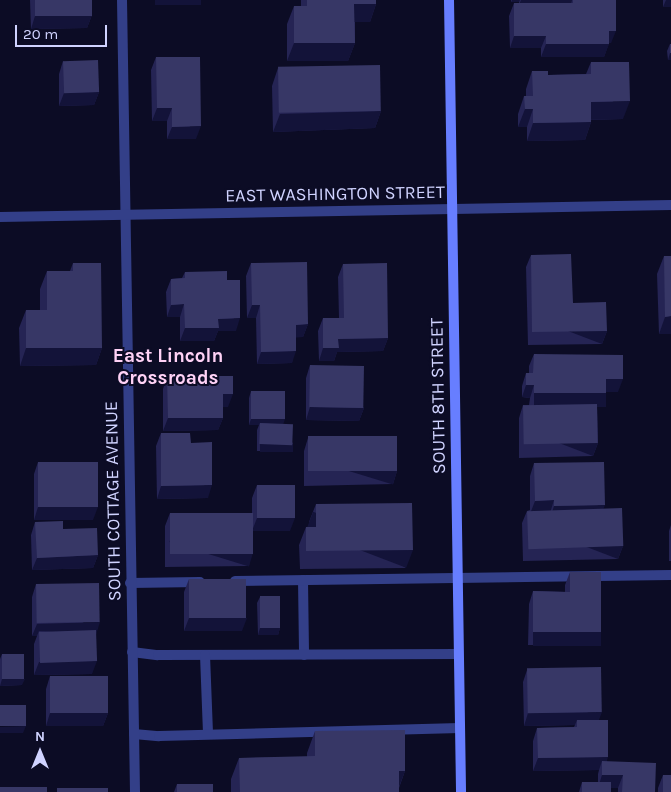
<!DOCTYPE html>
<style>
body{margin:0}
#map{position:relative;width:671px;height:792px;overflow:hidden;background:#0c0c25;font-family:Karla,sans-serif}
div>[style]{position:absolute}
.service>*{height:10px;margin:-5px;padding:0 5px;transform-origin:5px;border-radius:5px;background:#333f88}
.minor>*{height:10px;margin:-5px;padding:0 5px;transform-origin:5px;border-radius:5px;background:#333f88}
.secondary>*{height:10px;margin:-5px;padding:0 5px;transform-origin:5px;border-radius:5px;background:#677eff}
.wall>*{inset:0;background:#252454;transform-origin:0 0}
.shaded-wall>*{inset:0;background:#131339;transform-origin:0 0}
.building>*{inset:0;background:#373766;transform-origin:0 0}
span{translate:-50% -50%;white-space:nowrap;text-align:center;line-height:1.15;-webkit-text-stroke:4px #0c0c25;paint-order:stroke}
.street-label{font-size:18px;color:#d0d3ff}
.neighbourhood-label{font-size:19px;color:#ffd2f6;font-weight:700}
.north{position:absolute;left:15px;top:727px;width:50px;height:50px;-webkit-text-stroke:4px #0c0c25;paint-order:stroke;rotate:0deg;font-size:14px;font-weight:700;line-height:20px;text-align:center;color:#d0d3ff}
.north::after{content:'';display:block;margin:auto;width:18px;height:22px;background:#d0d3ff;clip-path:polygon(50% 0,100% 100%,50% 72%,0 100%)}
.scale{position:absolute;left:15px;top:25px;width:92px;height:22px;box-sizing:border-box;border:2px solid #d0d3ff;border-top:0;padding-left:6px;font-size:15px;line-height:18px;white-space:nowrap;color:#d0d3ff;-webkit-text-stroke:4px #0c0c25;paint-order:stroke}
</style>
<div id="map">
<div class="service">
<i style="left:303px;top:580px;width:75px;rotate:89.2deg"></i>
<i style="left:235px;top:581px;width:436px;rotate:-0.8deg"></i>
<i style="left:130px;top:583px;width:70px;rotate:-0.8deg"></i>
<i style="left:132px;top:652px;width:26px;rotate:7deg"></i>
<i style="left:158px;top:655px;width:300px;rotate:-0.2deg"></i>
<i style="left:205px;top:655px;width:79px;rotate:87.8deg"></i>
<i style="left:134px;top:734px;width:25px;rotate:5deg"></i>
<i style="left:159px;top:736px;width:301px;rotate:-1.5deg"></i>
</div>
<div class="minor">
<i style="left:122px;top:0;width:792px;rotate:89.06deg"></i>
<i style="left:0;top:217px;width:671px;rotate:-1.02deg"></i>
</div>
<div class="secondary">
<i style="left:449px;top:0;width:792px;rotate:89.13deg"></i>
</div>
<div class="wall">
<i style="clip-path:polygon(30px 0,92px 0,92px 15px,87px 28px,31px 29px)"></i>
<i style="clip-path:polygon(301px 0,376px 0,376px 4px,370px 22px,355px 22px,355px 43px,348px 61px,287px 61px,287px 24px,294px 6px,301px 6px)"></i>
<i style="clip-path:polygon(511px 0,616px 0,611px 43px,609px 43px,604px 57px,541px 57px,541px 48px,510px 48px,509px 16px,514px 3px,519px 3px,519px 2px,511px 2px)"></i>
<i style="left:663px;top:0;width:8px;height:7px"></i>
<i style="clip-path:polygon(670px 44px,671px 60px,668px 60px,667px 51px)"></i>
<i style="clip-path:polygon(156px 57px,196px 139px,167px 139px,167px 121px,152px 121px,151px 70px)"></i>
<i style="clip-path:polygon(63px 61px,99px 92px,94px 105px,59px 106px,59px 74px)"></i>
<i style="clip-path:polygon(591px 62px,623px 119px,591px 120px,591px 122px,585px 140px,527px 141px,527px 127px,518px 127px,518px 114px,524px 96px,526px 96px,526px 89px,532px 71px,548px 75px,586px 74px)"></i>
<i style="clip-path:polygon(278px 68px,381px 111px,375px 128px,273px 132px,272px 86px)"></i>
<i style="clip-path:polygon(531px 255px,573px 303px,607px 331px,602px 344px,528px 345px,526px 267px)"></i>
<i style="clip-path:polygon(664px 256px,671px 256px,671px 334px,659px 334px,657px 274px)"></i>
<i style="clip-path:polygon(73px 263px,102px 348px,96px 365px,20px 366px,19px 328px,26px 310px,40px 310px,40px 289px,47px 271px,70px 271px)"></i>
<i style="clip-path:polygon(251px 263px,308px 324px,303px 337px,296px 337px,292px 363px,257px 364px,256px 318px,247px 318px,246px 276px)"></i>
<i style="clip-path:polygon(343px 264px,388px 338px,383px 351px,337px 352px,334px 361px,319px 361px,318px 331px,323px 318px,339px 318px,338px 277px)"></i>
<i style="clip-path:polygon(185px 272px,227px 280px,236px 331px,218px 331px,214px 341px,180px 341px,180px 317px,167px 317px,166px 292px,171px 279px,182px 278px)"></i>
<i style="clip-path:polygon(534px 354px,618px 392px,606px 392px,601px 406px,597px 406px,598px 443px,593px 456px,519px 458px,519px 418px,523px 405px,529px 405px,530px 398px,522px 397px,522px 386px,526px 373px,529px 373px,529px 366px)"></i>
<i style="clip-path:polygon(310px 365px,364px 408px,359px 421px,306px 420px,306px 378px)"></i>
<i style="clip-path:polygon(167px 376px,228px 407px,223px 407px,223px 418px,218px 430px,163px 431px,163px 389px)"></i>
<i style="clip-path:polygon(251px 391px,283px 424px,293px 444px,291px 451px,257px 451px,257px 430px,259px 425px,249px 425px,249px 398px)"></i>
<i style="clip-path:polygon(161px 433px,191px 443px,208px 498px,157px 499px,156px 446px)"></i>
<i style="clip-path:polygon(308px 438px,397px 471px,393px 484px,304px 486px,304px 451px)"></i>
<i style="clip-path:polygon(38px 462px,93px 520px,34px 520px,34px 474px)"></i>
<i style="clip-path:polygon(534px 463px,603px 509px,623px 546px,618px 559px,523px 561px,522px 523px,527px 511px,530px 510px,530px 476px)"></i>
<i style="clip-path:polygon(257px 485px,290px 531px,253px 531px,249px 566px,165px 567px,165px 526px,170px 513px,252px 513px,252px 498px)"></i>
<i style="clip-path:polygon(316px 504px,406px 568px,300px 569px,299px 545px,306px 527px,310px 527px,309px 522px)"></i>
<i style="clip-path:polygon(35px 522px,63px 529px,98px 555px,93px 568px,32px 570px,31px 535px)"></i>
<i style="clip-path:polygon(671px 525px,671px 561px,669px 561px,669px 531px)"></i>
<i style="clip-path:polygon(570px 572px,596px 645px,528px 645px,529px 604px,533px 591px,565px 592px,565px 585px)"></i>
<i style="clip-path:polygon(189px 579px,242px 631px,184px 631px,184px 592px)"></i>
<i style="clip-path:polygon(36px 584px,96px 633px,92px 674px,34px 675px,34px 644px,37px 636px,32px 636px,32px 597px)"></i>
<i style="clip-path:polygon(260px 597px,280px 628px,278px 635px,258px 635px,257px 603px)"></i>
<i style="clip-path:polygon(2px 654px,22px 685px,0 686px,0 659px)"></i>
<i style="clip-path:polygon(527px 670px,599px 720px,607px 762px,655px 792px,618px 792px,618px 788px,611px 788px,611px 792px,579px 792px,582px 782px,598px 782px,598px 774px,599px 770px,533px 771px,533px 741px,537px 728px,574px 727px,575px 725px,524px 726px,523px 682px)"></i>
<i style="clip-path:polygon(50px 676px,108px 713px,103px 726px,46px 726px,46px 689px)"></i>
<i style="clip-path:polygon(315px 731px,405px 771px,399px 788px,399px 792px,231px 792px,231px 779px,239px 758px,307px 757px,307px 753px)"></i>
<i style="clip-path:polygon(663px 775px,671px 792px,658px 792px,658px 788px)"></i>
<i style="clip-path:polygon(177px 784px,213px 792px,174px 792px)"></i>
</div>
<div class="shaded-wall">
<i style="left:155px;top:0;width:46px;height:5px"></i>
<i style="clip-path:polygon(512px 0,520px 0,519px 2px,511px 2px)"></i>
<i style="clip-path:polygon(521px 0,572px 0,571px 4px,519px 5px)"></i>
<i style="clip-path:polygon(666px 0,671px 0,671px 7px,663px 7px)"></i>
<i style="clip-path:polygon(354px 4px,376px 4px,370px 22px,348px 22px)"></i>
<i style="clip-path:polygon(92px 15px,87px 28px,31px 29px,35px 16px)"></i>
<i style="clip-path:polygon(609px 31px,616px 31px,611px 43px,604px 43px)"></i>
<i style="clip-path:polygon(514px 36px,546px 36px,541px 48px,510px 48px)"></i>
<i style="clip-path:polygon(294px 43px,355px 43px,348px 61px,287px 61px)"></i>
<i style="clip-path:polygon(546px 44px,609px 44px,604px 57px,541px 57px)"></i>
<i style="clip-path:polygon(670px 53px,671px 53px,671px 60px,668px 60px)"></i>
<i style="clip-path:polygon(99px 92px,94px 105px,59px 106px,64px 93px)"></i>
<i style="clip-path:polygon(630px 101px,623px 119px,584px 120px,591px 102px)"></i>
<i style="clip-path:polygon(157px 108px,172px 108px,167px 121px,152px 121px)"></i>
<i style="clip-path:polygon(525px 109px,533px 109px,527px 127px,518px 127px)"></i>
<i style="clip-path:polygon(381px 111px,375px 128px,273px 132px,280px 114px)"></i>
<i style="clip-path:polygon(591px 122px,585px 140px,527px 141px,533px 123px)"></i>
<i style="clip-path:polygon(201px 126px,196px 139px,167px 139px,172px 127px)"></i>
<i style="clip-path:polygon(184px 304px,180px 317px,167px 317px,171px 305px)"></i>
<i style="clip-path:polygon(252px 305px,260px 305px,256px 318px,247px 318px)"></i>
<i style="clip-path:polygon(671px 316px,671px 334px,659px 334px,665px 317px)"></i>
<i style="clip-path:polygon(240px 318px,236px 331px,218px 331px,214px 341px,180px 341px,185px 328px,218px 319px)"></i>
<i style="clip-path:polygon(308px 324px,303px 337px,291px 338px,296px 325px)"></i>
<i style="left:607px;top:331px;width:14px;height:75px;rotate:111deg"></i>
<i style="clip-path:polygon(388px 338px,383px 351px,337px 352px,334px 361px,319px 361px,323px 348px,338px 339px)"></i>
<i style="clip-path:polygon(26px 348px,102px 348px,96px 365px,20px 366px)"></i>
<i style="clip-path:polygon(296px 351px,292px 363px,257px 364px,261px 352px)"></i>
<i style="clip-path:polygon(606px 379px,623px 379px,618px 392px,601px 392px)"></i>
<i style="clip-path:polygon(526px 385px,534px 385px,530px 398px,522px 397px)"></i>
<i style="left:534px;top:393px;width:72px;height:14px"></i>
<i style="clip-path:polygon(223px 394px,233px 394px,228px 407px,218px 407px)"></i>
<i style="clip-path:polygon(310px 407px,364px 408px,359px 421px,306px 420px)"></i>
<i style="clip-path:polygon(168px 418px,223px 418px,218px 430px,163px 431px)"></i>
<i style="clip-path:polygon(251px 419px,285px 419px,283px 425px,260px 423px,259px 425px,249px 425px)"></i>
<i style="left:598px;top:443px;width:14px;height:74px;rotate:111deg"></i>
<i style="left:260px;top:444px;width:33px;height:8px"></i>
<i style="left:397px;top:471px;width:14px;height:88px;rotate:107deg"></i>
<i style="clip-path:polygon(212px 485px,208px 498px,157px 499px,161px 486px)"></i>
<i style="clip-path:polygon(554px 500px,550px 513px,530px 514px,535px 501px)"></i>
<i style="clip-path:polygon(605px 505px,600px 518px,550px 519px,554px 506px)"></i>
<i style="clip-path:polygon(38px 507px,98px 507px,93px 520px,34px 520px)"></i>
<i style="clip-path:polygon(257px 518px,295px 518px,290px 531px,252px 531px)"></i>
<i style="left:623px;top:546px;width:14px;height:95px;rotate:111deg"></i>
<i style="left:413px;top:550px;width:19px;height:107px;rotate:111deg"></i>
<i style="left:253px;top:553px;width:14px;height:83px;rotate:107deg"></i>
<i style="clip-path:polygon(98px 555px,93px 568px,32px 570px,37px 558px)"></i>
<i style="clip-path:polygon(189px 618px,247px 618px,242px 631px,184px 631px)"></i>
<i style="clip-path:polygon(100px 622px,96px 635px,39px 631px,37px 636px,32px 636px,37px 624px)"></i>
<i style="clip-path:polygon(260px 628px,280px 628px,278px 635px,258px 635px)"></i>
<i style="left:533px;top:632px;width:68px;height:14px"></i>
<i style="clip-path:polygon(97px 661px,92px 674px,34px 675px,39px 662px)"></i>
<i style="clip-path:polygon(2px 679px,25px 679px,22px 685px,0 686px)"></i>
<i style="clip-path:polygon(602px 712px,597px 725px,577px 720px,575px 725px,524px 726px,528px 713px)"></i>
<i style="clip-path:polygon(50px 713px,108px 713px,103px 726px,46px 726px)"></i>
<i style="clip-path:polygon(26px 726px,23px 733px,0 733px,0 727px)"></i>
<i style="clip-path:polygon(608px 757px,604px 770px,602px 761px,599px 770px,533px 771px,538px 758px)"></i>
<i style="clip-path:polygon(399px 771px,405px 771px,397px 792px)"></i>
<i style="clip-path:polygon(602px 775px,623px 775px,618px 788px,598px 788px)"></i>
</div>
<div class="building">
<i style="left:35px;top:0;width:57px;height:16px"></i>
<i style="clip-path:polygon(307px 0,376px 0,376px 4px,354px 4px,355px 43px,294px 43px,294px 6px,307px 6px)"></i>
<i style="clip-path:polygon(573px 0,616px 0,616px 31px,609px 31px,609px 44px,546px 44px,546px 36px,514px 36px,514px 3px,573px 3px)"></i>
<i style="left:670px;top:44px;width:1px;height:9px"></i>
<i style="clip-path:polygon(156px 57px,200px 57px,201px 126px,172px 127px,172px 108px,157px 108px)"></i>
<i style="left:98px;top:60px;width:32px;height:35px;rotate:88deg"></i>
<i style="clip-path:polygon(591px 62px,629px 62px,630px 101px,591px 102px,591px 122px,533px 123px,533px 109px,525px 109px,524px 96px,533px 96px,532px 71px,548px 71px,548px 75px,591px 74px)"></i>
<i style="left:380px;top:65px;width:46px;height:102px;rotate:89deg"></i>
<i style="clip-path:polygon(571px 254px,573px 303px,606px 302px,607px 331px,532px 332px,531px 255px)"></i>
<i style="clip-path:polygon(664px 256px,671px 256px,671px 316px,665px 317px)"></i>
<i style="clip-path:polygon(307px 262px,308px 324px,296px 325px,296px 351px,261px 352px,260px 305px,252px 305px,251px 263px)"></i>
<i style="clip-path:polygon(73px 263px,101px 263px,102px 348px,26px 348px,26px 310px,47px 310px,47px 271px,73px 271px)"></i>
<i style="clip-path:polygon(387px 263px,388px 338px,338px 339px,339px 348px,323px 348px,323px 318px,344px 318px,343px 264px)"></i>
<i style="clip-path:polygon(227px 271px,227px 280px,240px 280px,240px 318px,218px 319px,219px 328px,185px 328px,184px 304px,171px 305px,171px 279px,185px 278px,185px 272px)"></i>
<i style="clip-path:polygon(534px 354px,623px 355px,623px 379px,606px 379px,606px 393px,534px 393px,534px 385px,526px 385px,526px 373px,533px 373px)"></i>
<i style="left:310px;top:365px;width:54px;height:42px;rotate:1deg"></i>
<i style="clip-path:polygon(167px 376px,233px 376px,233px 394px,223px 394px,223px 418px,168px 418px)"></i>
<i style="left:251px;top:391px;width:34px;height:28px"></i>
<i style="left:597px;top:404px;width:39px;height:74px;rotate:89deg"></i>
<i style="left:260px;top:423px;width:33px;height:21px;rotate:2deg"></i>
<i style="clip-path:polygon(161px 433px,190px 433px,191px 443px,212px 442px,212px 485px,161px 486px)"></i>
<i style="left:397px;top:436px;width:35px;height:89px;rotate:90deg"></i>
<i style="left:38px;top:462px;width:60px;height:45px"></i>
<i style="clip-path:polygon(604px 462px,605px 505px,554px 506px,554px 500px,535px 501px,534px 463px)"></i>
<i style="left:257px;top:485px;width:38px;height:33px"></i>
<i style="clip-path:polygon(412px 503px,413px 550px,306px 551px,306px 527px,316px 527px,316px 504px)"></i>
<i style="left:622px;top:508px;width:38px;height:95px;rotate:88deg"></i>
<i style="left:170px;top:513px;width:83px;height:41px"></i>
<i style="clip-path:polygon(63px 521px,63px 529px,97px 528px,98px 555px,37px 558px,35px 522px)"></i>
<i style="clip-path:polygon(570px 572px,601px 572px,601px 632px,533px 632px,533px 591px,570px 592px)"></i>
<i style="left:189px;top:579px;width:57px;height:39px"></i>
<i style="left:99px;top:583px;width:39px;height:63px;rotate:89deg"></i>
<i style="left:280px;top:596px;width:32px;height:20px;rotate:90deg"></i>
<i style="left:96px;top:630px;width:31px;height:57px;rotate:88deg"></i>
<i style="left:2px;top:654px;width:22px;height:25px"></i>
<i style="left:601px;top:667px;width:45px;height:74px;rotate:89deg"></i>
<i style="left:50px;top:676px;width:58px;height:37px"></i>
<i style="left:26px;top:705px;width:21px;height:26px;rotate:90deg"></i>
<i style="clip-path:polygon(577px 720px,608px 720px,608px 757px,538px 758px,537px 728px,577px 727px)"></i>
<i style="clip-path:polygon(405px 730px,405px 771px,399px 771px,399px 792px,240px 792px,239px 758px,315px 756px,315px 731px)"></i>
<i style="clip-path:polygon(602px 761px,656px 763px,655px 792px,622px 792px,623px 775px,602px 775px)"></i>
<i style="left:663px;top:775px;width:8px;height:17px"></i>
<i style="left:582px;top:782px;width:29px;height:10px"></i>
<i style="left:177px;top:784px;width:36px;height:8px"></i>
<i style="left:0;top:787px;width:47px;height:5px"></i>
<i style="left:57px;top:788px;width:51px;height:4px"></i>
</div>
<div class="street-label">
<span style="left:335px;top:194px;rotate:-1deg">EAST WASHINGTON STREET</span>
<span style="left:438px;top:396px;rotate:-91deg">SOUTH 8TH STREET</span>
<span style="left:113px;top:501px;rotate:-91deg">SOUTH COTTAGE AVENUE</span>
</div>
<div class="neighbourhood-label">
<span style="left:168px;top:368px">East Lincoln<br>Crossroads</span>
</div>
<div class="north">N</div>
<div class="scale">20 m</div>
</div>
